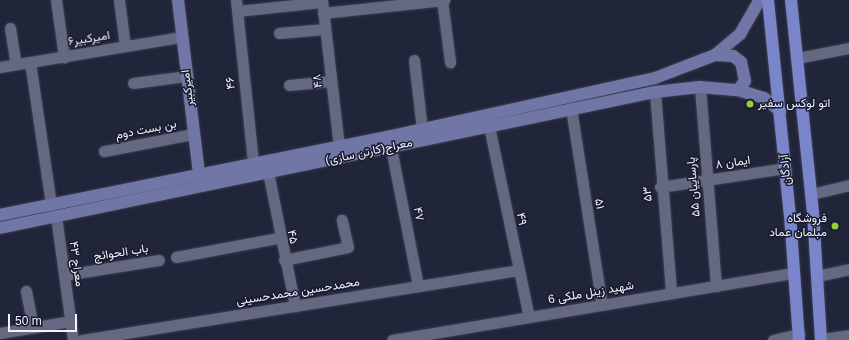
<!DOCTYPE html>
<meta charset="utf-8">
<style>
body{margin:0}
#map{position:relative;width:849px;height:340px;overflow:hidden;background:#21253a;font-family:Arial,Vazirmatn,sans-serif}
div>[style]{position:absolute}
.roads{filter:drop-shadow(0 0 1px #3e4051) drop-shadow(0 0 1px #3e4051)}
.street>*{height:11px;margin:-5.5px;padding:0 5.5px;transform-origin:5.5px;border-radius:5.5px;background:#646881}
.secondary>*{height:12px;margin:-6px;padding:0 6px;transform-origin:6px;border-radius:6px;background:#7076a6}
.primary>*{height:12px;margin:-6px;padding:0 6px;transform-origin:6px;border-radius:6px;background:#7b85cb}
.dots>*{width:11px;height:11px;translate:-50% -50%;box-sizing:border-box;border:2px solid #181b2f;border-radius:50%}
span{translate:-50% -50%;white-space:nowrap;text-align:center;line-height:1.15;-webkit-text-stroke:3px #181b2f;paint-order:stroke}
.street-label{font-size:12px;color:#f1f3ff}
.poi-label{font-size:12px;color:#f1f3ff}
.left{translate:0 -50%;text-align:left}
.right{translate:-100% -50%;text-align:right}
.scale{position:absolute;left:8px;top:314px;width:69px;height:18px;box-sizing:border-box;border:2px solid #f1f3ff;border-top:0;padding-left:5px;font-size:12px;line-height:14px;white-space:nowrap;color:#f1f3ff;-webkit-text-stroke:3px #181b2f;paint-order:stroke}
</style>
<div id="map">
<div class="roads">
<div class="street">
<i style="left:56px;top:0;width:58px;rotate:82deg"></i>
<i style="left:119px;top:0;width:46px;rotate:82.6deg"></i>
<i style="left:236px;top:0;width:164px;rotate:84deg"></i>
<i style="left:322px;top:0;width:147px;rotate:83.4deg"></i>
<i style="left:442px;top:0;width:63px;rotate:82.6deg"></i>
<i style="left:237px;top:11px;width:85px;rotate:-6deg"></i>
<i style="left:323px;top:13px;width:122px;rotate:-6.1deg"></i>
<i style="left:10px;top:28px;width:36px;rotate:81deg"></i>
<i style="left:279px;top:33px;width:46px;rotate:-5deg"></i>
<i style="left:797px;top:58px;width:53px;rotate:-10.9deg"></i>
<i style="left:414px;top:60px;width:69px;rotate:83.4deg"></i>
<i style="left:30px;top:62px;width:144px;rotate:81.6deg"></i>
<i style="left:0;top:67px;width:184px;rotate:-9.4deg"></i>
<i style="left:133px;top:83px;width:53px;rotate:-7.5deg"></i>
<i style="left:289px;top:85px;width:42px;rotate:-5.4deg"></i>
<i style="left:700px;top:87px;width:200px;rotate:85.4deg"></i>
<i style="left:655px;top:92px;width:202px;rotate:85.4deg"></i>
<i style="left:571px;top:108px;width:199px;rotate:81.1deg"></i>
<i style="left:489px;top:126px;width:195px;rotate:78.2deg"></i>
<i style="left:391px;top:148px;width:141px;rotate:78.9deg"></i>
<i style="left:104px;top:151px;width:91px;rotate:-10.8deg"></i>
<i style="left:268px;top:172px;width:137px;rotate:78.6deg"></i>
<i style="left:660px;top:187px;width:126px;rotate:-8.6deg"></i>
<i style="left:811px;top:194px;width:39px;rotate:-13deg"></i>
<i style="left:56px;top:216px;width:125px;rotate:82.2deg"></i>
<i style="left:176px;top:257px;width:104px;rotate:-10.6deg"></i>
<i style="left:284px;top:260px;width:65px;rotate:-11.5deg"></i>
<i style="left:348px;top:247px;width:28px;rotate:-103deg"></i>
<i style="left:64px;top:275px;width:96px;rotate:-9deg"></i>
<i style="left:817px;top:276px;width:33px;rotate:-12deg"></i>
<i style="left:26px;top:291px;width:37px;rotate:79deg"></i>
<i style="left:0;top:333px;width:72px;rotate:-9.6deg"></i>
<i style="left:821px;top:339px;width:28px;rotate:-8deg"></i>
<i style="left:82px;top:340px;width:442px;rotate:-9.1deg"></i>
<i style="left:392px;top:340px;width:407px;rotate:-9.5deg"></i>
<i style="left:773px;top:340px;width:27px;rotate:-13deg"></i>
</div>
<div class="secondary">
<i style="left:178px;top:0;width:184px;rotate:83.1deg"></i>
<i style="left:715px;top:55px;width:18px;rotate:3deg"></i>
<i style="left:733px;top:56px;width:10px;rotate:37deg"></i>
<i style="left:741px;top:62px;width:19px;rotate:78deg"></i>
<i style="left:745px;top:81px;width:11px;rotate:128deg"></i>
<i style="left:0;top:215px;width:399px;rotate:-11.4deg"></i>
<i style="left:391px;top:136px;width:270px;rotate:-12.4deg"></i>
<i style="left:655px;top:78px;width:64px;rotate:-21deg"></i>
<i style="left:715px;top:55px;width:33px;rotate:-40deg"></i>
<i style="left:740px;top:34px;width:39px;rotate:-60deg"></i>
<i style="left:0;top:228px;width:669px;rotate:-11.73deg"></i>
<i style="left:655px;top:92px;width:45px;rotate:-6.3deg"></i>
<i style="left:700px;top:87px;width:38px;rotate:5deg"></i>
<i style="left:738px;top:90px;width:27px;rotate:17deg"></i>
<i style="left:764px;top:98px;width:21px;rotate:39deg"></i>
</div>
<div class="primary">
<i style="left:768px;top:0;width:216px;rotate:84.2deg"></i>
<i style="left:790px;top:215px;width:125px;rotate:85.9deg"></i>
<i style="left:791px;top:0;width:214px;rotate:84.1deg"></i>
<i style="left:813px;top:213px;width:127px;rotate:86.4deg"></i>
</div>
</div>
<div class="dots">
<i style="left:750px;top:104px;background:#99cb36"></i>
<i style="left:835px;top:226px;background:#99cb36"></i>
</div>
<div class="street-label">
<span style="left:89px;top:39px;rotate:-9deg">امیرکبیر۶</span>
<span style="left:318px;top:81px;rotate:-97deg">۴۸</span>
<span style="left:231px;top:83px;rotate:-96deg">۴۶</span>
<span style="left:188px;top:88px;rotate:-97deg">امیرکبیر</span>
<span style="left:146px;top:130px;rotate:-11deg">بن بست دوم</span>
<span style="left:369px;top:152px;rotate:-12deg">معراج(کارتن سازی)</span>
<span style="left:733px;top:163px;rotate:-8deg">۸ ایمان</span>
<span style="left:786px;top:170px;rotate:-96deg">آزادگان</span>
<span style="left:694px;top:187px;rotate:-95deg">پارساییان ۵۵</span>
<span style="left:648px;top:194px;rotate:-95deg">۵۳</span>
<span style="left:599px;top:204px;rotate:81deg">۵۱</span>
<span style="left:418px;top:214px;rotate:79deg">۴۷</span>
<span style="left:521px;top:219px;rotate:78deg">۴۹</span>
<span style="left:292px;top:237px;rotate:78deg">۴۵</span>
<span style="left:121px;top:253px;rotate:-9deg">باب الحوائج</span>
<span style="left:76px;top:264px;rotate:82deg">معراج ۴۳</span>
<span style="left:298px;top:292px;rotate:-9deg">محمدحسین محمدحسینی</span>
<span style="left:591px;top:293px;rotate:-10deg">6 شهید زینل ملکی</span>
</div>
<div class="poi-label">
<span class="left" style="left:758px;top:104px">اتو لوکس سفیر</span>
<span class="right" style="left:827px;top:226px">فروشگاه<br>مبلمان عماد</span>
</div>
<div class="scale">50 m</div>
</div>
